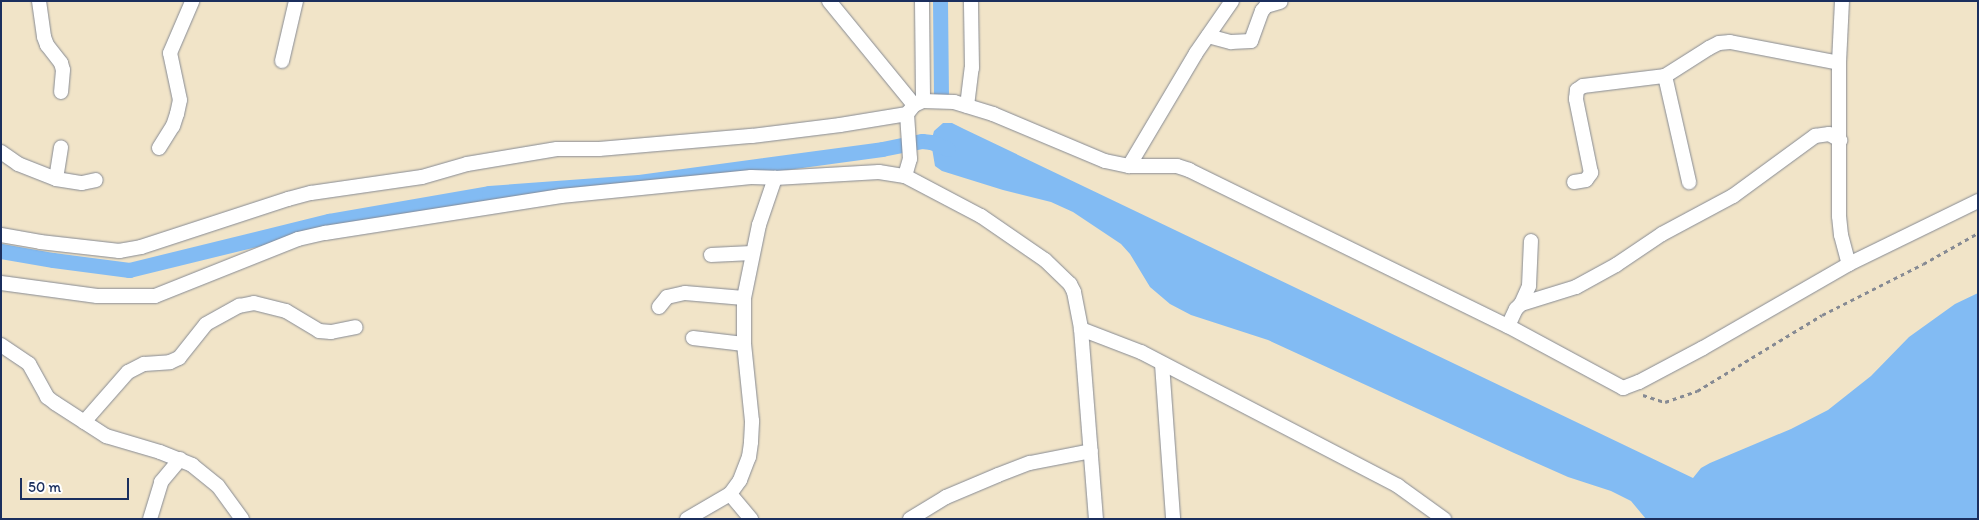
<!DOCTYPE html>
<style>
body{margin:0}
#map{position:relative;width:1979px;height:520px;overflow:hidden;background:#f1e4c8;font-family:Itim,sans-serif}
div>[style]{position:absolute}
.water>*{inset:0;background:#82bbf3}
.canal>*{height:15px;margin:-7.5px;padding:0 7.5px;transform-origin:7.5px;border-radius:7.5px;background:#82bbf3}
.path>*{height:2.5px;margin-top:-1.25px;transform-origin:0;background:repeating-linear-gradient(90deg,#868a93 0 4px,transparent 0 8px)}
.roads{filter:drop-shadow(0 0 1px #868a93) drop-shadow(0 0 1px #868a93)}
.minor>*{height:14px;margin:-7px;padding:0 7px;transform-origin:7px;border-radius:7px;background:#fff}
span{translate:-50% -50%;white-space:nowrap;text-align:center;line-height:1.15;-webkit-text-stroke:4.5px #fff;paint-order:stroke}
.frame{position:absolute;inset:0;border:2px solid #1b2f5e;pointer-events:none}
.scale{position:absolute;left:20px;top:478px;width:109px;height:22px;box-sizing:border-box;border:2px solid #1b2f5e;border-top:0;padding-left:6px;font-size:15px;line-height:18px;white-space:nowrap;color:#1b2f5e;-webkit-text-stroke:4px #fff;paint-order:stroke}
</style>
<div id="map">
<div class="water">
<i style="clip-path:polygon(943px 123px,952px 123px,964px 129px,1693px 478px,1701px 468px,1710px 463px,1791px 429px,1828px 410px,1871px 376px,1909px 337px,1955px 304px,1978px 293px,1978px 519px,1646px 519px,1631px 501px,1611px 491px,1568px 477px,1514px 453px,1268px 340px,1191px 315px,1170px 304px,1150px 287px,1130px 254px,1121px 244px,1073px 212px,1051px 202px,1003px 190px,942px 171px,935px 166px,931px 142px,934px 131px)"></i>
</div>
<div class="canal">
<i style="left:940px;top:1px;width:92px;rotate:89.4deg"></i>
<i style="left:1px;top:251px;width:53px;rotate:9.8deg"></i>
<i style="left:53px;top:260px;width:77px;rotate:7.5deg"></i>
<i style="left:129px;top:270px;width:206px;rotate:-13.8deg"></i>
<i style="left:329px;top:221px;width:162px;rotate:-9.9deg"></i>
<i style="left:489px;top:193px;width:150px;rotate:-4.2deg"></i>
<i style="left:639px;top:182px;width:245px;rotate:-7.7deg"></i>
<i style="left:882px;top:149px;width:41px;rotate:-11.3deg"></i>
<i style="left:922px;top:141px;width:9px;rotate:6deg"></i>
<i style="left:931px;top:142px;width:18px;rotate:22deg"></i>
</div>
<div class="path">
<i style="left:1643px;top:395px;width:23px;rotate:18deg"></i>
<i style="left:1665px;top:402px;width:34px;rotate:-19deg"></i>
<i style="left:1697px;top:391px;width:146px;rotate:-31.3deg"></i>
<i style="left:1822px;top:315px;width:113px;rotate:-26.8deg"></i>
<i style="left:1923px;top:264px;width:63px;rotate:-29.4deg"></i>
</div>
<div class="roads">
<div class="minor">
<i style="left:39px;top:1px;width:36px;rotate:82deg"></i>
<i style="left:44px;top:37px;width:9px;rotate:69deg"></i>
<i style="left:47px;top:45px;width:23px;rotate:52deg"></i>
<i style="left:61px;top:63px;width:7px;rotate:74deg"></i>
<i style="left:63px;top:70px;width:22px;rotate:95deg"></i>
<i style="left:829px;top:1px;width:134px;rotate:50.7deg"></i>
<i style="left:922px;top:1px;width:100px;rotate:89.4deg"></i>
<i style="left:1842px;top:1px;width:62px;rotate:92.8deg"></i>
<i style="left:1839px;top:63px;width:153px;rotate:90deg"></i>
<i style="left:1839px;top:216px;width:19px;rotate:84deg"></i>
<i style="left:1841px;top:235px;width:30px;rotate:75deg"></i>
<i style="left:1208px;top:36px;width:24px;rotate:15deg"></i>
<i style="left:1231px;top:42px;width:20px;rotate:-3deg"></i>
<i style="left:1251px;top:41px;width:32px;rotate:-70deg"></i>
<i style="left:1262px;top:11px;width:6px;rotate:-51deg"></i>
<i style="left:1266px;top:6px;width:15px;rotate:-16deg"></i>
<i style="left:282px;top:61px;width:62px;rotate:-76.9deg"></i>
<i style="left:1665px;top:76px;width:109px;rotate:77.2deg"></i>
<i style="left:967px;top:106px;width:38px;rotate:-83deg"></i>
<i style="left:972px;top:68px;width:67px;rotate:-90.9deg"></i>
<i style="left:159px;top:148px;width:26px;rotate:-58deg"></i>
<i style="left:173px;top:126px;width:13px;rotate:-72deg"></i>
<i style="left:177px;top:114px;width:14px;rotate:-78deg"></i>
<i style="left:180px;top:100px;width:48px;rotate:-102deg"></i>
<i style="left:170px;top:53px;width:56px;rotate:-66.7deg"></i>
<i style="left:1px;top:152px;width:21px;rotate:35deg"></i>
<i style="left:18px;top:164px;width:41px;rotate:21.5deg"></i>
<i style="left:56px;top:179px;width:26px;rotate:9deg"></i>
<i style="left:82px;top:183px;width:14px;rotate:-12deg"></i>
<i style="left:1129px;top:166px;width:131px;rotate:-59.3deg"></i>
<i style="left:1196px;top:53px;width:63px;rotate:-55.3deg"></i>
<i style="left:905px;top:176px;width:18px;rotate:-74deg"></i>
<i style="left:910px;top:159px;width:45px;rotate:-93.8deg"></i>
<i style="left:907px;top:114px;width:11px;rotate:-52deg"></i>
<i style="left:914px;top:105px;width:10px;rotate:-24deg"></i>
<i style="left:923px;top:101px;width:31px;rotate:2deg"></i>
<i style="left:954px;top:102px;width:41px;rotate:17.1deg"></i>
<i style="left:993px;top:114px;width:121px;rotate:22.8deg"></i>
<i style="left:1105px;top:161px;width:25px;rotate:12deg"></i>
<i style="left:1129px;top:166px;width:48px"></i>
<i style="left:1177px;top:166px;width:13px;rotate:18deg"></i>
<i style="left:1189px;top:170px;width:355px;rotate:26.1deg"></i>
<i style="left:1508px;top:326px;width:131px;rotate:28.3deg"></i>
<i style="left:1623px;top:388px;width:17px;rotate:-21deg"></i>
<i style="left:1639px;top:382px;width:72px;rotate:-28deg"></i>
<i style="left:1703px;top:348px;width:168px;rotate:-29.9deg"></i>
<i style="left:1849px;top:264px;width:144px;rotate:-26deg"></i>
<i style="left:56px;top:179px;width:32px;rotate:-81deg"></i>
<i style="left:1574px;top:182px;width:12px;rotate:-9deg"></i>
<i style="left:1586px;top:180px;width:9px;rotate:-54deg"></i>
<i style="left:1591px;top:173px;width:76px;rotate:-101.5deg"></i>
<i style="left:1576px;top:99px;width:9px;rotate:-84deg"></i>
<i style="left:1577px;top:90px;width:7px;rotate:-34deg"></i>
<i style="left:1583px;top:86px;width:83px;rotate:-7deg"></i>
<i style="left:1665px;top:76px;width:52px;rotate:-32.5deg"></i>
<i style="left:1709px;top:48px;width:11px;rotate:-27deg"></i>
<i style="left:1719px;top:43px;width:11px;rotate:-5deg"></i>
<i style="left:1730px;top:42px;width:111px;rotate:10.9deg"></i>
<i style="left:1px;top:235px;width:40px;rotate:10deg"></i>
<i style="left:40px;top:242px;width:80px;rotate:6.5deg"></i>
<i style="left:119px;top:251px;width:22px;rotate:-10deg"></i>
<i style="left:141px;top:247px;width:155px;rotate:-18.1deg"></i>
<i style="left:288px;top:199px;width:24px;rotate:-15deg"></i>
<i style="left:311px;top:193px;width:112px;rotate:-8.2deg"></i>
<i style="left:422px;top:177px;width:47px;rotate:-16.1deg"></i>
<i style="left:467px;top:164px;width:91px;rotate:-9.5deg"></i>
<i style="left:557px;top:149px;width:42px"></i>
<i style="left:599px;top:149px;width:154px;rotate:-4.9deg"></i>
<i style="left:752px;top:136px;width:89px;rotate:-7.1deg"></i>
<i style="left:840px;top:125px;width:68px;rotate:-9.3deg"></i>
<i style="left:711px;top:255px;width:41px;rotate:-2.8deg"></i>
<i style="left:1px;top:283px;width:97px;rotate:7.7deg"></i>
<i style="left:97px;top:296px;width:58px"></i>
<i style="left:155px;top:296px;width:154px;rotate:-21.7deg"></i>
<i style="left:298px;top:239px;width:28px;rotate:-13deg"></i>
<i style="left:325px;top:233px;width:239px;rotate:-8.9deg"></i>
<i style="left:561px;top:196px;width:191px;rotate:-5.7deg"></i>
<i style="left:751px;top:177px;width:24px;rotate:2deg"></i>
<i style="left:1521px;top:304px;width:20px;rotate:-66deg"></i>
<i style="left:1529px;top:286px;width:45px;rotate:-87.5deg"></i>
<i style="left:659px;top:307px;width:13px;rotate:-51deg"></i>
<i style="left:667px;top:297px;width:18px;rotate:-13deg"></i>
<i style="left:685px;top:293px;width:59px;rotate:4.8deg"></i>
<i style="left:1508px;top:326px;width:19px;rotate:-65deg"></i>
<i style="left:1516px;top:309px;width:7px;rotate:-45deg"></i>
<i style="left:1521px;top:304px;width:58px;rotate:-17.2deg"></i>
<i style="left:1576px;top:287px;width:46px;rotate:-28.8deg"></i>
<i style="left:1616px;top:265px;width:55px;rotate:-34deg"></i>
<i style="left:1662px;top:234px;width:81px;rotate:-28.2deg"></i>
<i style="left:1733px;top:196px;width:102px;rotate:-36.2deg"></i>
<i style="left:1815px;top:136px;width:14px;rotate:-8deg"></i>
<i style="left:1829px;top:134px;width:13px;rotate:29deg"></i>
<i style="left:1081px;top:329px;width:64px;rotate:21deg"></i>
<i style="left:1141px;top:352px;width:290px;rotate:27.5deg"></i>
<i style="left:1398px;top:486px;width:57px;rotate:35.7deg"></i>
<i style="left:693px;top:338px;width:51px;rotate:6.7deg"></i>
<i style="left:1px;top:345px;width:34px;rotate:34deg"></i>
<i style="left:29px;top:364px;width:38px;rotate:61deg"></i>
<i style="left:47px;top:397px;width:10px;rotate:37deg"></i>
<i style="left:55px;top:403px;width:61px;rotate:32.9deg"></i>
<i style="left:106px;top:436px;width:56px;rotate:16.5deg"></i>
<i style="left:160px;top:452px;width:35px;rotate:22deg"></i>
<i style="left:192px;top:465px;width:33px;rotate:39deg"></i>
<i style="left:218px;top:486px;width:41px;rotate:54deg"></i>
<i style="left:1162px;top:364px;width:155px;rotate:85.9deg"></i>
<i style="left:84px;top:422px;width:67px;rotate:-48.7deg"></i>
<i style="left:128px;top:372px;width:18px;rotate:-27deg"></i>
<i style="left:144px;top:364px;width:26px;rotate:-4deg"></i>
<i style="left:170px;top:362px;width:10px;rotate:-24deg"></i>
<i style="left:179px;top:358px;width:43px;rotate:-51.5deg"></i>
<i style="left:206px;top:324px;width:38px;rotate:-29deg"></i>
<i style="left:239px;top:306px;width:15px;rotate:-11deg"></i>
<i style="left:254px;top:303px;width:33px;rotate:14deg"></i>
<i style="left:286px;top:311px;width:39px;rotate:31deg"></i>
<i style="left:319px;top:331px;width:12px;rotate:5deg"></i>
<i style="left:331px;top:332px;width:25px;rotate:-11deg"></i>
<i style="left:730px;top:494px;width:17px;rotate:-54deg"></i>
<i style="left:740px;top:480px;width:25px;rotate:-69deg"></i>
<i style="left:749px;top:457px;width:15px;rotate:-82deg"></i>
<i style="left:751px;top:442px;width:21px;rotate:-87deg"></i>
<i style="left:752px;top:421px;width:77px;rotate:-95.9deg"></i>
<i style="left:744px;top:344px;width:46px;rotate:-90deg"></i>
<i style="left:744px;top:298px;width:75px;rotate:-78.4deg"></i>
<i style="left:759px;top:225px;width:50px;rotate:-71.2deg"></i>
<i style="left:775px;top:178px;width:104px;rotate:-3.3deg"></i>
<i style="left:879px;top:172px;width:26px;rotate:9deg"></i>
<i style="left:905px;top:176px;width:86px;rotate:27.8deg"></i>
<i style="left:981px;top:216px;width:78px;rotate:34.5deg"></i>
<i style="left:1045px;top:260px;width:35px;rotate:44deg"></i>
<i style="left:1070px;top:284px;width:9px;rotate:63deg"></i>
<i style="left:1074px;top:292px;width:38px;rotate:79deg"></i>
<i style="left:1081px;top:329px;width:191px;rotate:85.5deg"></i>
<i style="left:150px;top:519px;width:39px;rotate:-73deg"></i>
<i style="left:161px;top:482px;width:30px;rotate:-50deg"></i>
<i style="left:687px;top:519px;width:50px;rotate:-30.2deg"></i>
<i style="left:730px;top:494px;width:33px;rotate:50deg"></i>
<i style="left:910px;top:519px;width:42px;rotate:-31.4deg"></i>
<i style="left:946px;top:497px;width:56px;rotate:-22.9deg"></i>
<i style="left:998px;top:475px;width:34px;rotate:-21deg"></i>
<i style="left:1030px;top:463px;width:62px;rotate:-11.1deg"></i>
</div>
</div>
<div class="frame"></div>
<div class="scale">50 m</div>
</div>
